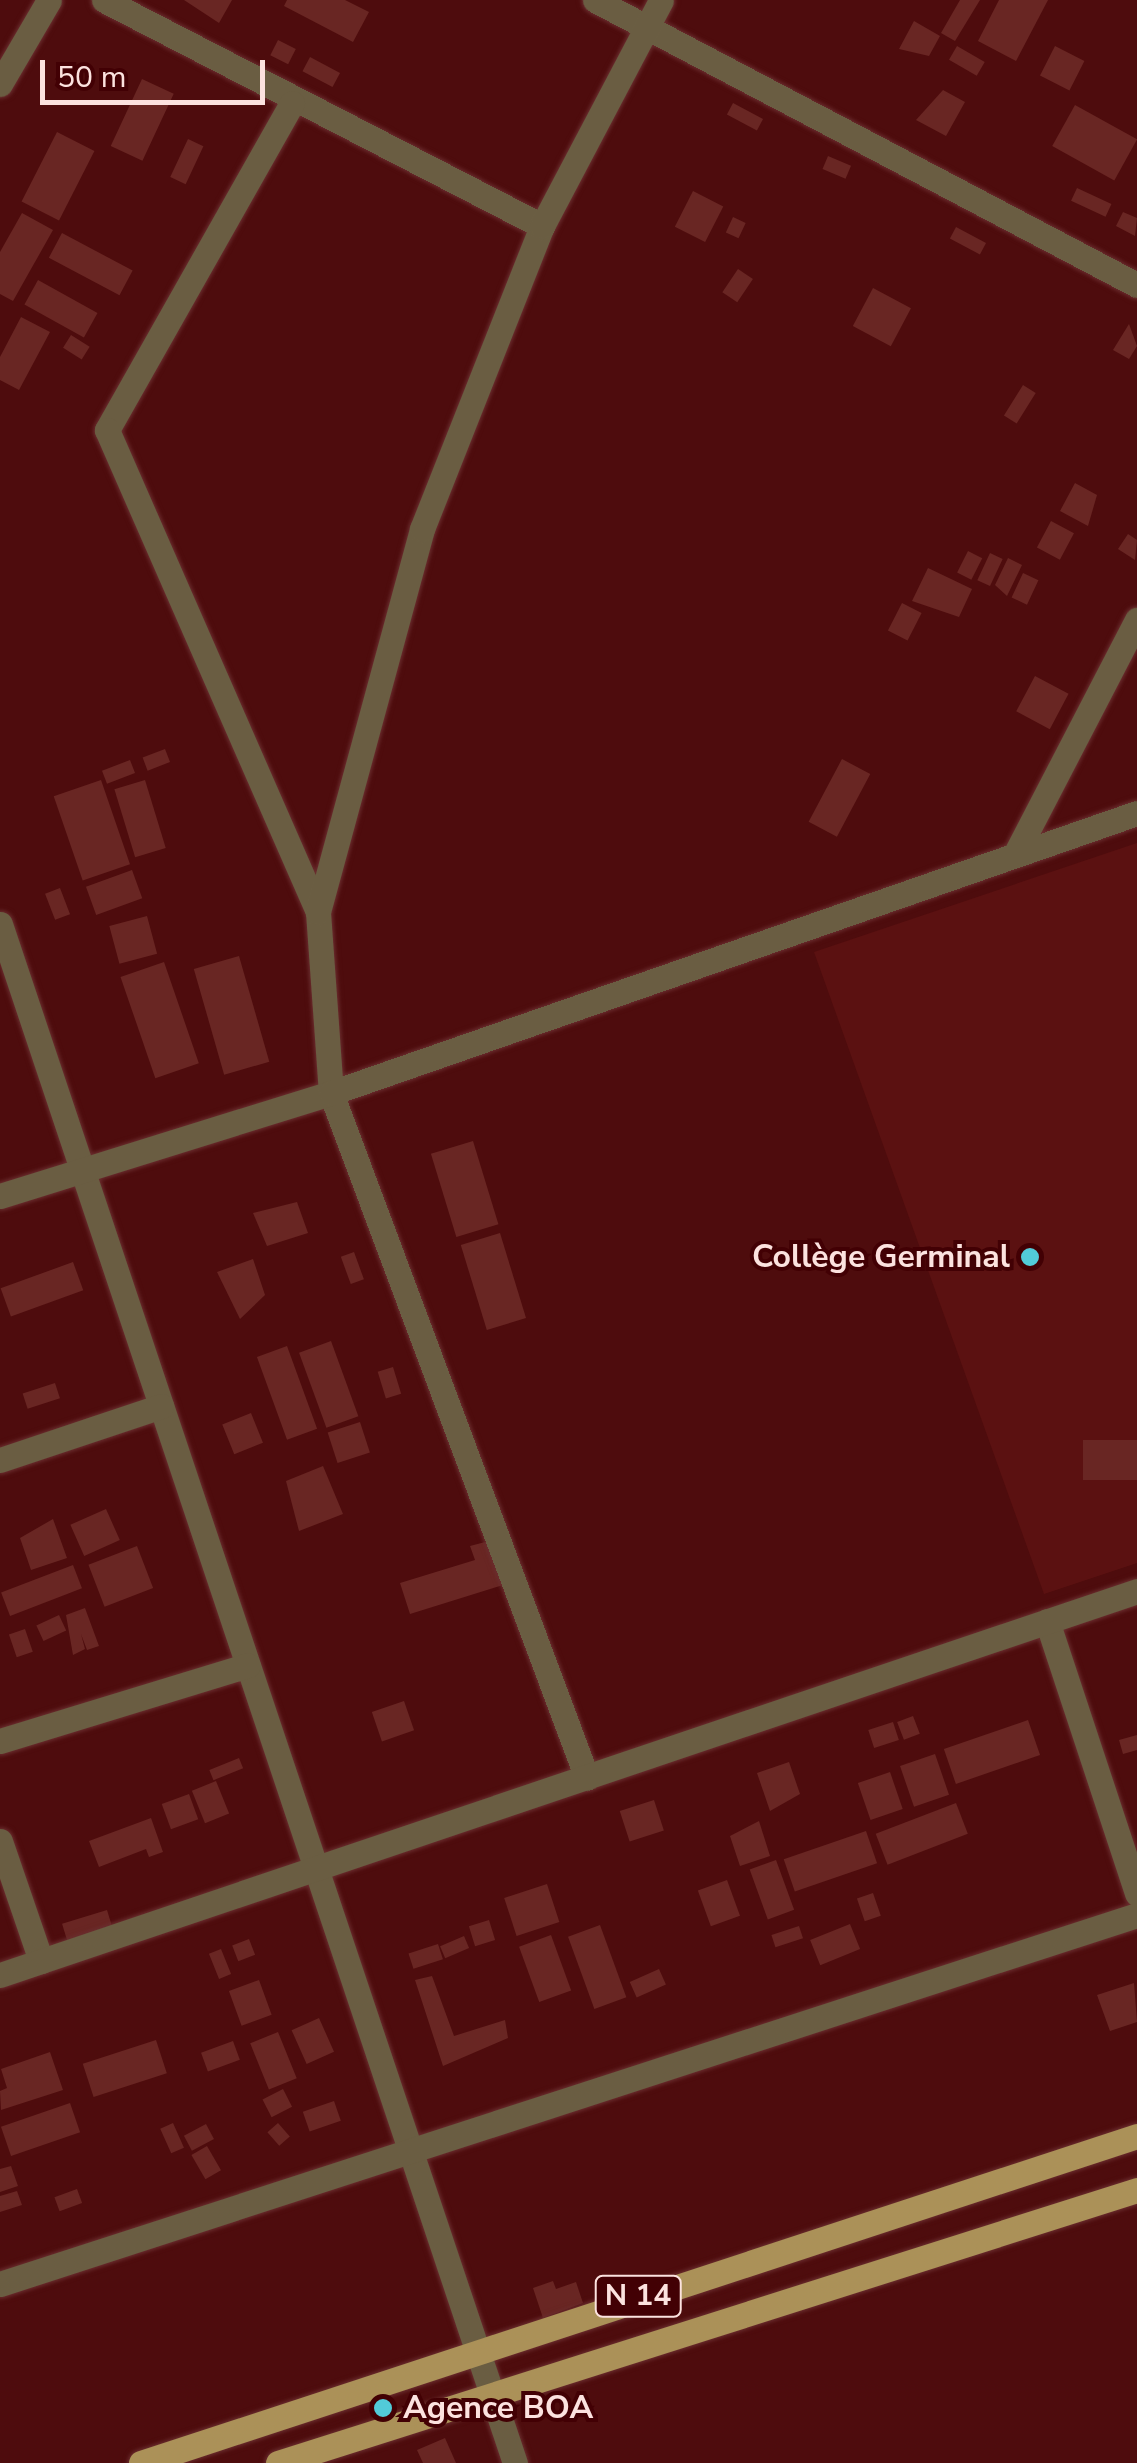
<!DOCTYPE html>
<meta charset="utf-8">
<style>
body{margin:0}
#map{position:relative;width:1137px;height:2463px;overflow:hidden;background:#4e0c0d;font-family:"Nunito Sans",sans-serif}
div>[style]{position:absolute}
.built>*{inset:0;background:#5b1111}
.building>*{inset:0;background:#692623;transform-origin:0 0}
.roads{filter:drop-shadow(0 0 2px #6a2e2f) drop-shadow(0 0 2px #6a2e2f)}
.street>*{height:25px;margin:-12.5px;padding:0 12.5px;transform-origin:12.5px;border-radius:12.5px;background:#6a5d42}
.primary>*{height:25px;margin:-12.5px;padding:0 12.5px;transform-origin:12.5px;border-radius:12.5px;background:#ab9158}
.dots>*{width:28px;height:28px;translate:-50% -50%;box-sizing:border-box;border:5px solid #420004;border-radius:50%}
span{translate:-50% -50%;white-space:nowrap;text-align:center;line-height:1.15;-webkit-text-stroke:8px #420004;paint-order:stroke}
.shield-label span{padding:2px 8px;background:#420004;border:2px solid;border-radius:8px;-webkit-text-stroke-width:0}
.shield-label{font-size:30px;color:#fce2df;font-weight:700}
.poi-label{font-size:32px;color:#fce2df;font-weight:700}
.right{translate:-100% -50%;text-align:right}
.left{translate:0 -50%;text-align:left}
.scale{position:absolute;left:40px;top:60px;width:225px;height:45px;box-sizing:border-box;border:5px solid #fce2df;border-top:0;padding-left:12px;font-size:30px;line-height:35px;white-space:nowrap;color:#fce2df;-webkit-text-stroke:8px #420004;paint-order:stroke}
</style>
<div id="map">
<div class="built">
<i style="clip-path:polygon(1137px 843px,1137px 1563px,1044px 1594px,814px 952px)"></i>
</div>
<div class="building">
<i style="clip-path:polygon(184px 0,232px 0,219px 23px)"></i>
<i style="clip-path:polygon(287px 0,345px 0,369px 12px,353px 42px,284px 6px)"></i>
<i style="clip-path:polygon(960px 0,980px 0,955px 41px,941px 33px)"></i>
<i style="clip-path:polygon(999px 0,1048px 0,1016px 61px,978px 41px)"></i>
<i style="clip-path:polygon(914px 21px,940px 36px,929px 56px,899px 49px)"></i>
<i style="left:278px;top:40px;width:20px;height:17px;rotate:27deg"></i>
<i style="left:957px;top:46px;width:32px;height:16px;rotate:30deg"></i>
<i style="left:1055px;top:46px;width:33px;height:33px;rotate:27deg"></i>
<i style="left:310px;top:57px;width:34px;height:16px;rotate:28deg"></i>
<i style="left:142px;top:79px;width:35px;height:74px;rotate:25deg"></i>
<i style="clip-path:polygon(943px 90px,965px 102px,946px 136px,916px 120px)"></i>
<i style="left:733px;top:103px;width:34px;height:13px;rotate:28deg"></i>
<i style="left:1075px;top:105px;width:71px;height:47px;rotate:29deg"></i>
<i style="left:57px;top:132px;width:42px;height:78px;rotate:27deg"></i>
<i style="left:188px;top:139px;width:17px;height:42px;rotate:25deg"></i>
<i style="left:828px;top:156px;width:25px;height:14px;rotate:23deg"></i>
<i style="left:1077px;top:188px;width:38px;height:14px;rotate:25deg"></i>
<i style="left:693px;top:191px;width:34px;height:40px;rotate:27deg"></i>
<i style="clip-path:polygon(1123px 212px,1137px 218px,1135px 236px,1116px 226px)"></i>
<i style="clip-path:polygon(22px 213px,53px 230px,13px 301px,0 294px,0 252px)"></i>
<i style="left:733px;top:217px;width:14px;height:17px;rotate:25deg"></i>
<i style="left:956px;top:227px;width:34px;height:13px;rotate:28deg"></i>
<i style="left:62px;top:233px;width:80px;height:28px;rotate:28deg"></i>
<i style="left:738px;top:269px;width:18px;height:28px;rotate:34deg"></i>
<i style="left:38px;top:280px;width:68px;height:28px;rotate:29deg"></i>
<i style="left:873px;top:288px;width:43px;height:43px;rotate:28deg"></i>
<i style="clip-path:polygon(21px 317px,50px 332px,19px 390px,0 380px,0 357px)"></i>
<i style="clip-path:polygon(1129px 324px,1137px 346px,1129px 359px,1113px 350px)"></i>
<i style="left:71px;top:335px;width:22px;height:15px;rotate:32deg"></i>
<i style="left:1023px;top:385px;width:15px;height:36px;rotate:32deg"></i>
<i style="clip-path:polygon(1075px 483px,1097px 495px,1088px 526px,1060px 511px)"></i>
<i style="left:1051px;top:521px;width:26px;height:30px;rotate:28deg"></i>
<i style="clip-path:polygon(1128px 534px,1137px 540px,1135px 560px,1118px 549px)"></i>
<i style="left:968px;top:551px;width:16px;height:24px;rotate:27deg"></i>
<i style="left:990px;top:553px;width:14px;height:30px;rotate:25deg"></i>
<i style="clip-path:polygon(1008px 558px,1022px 565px,1007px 596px,995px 585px)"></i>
<i style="clip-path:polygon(928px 568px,972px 589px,959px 617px,912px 601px)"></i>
<i style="left:1023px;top:573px;width:17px;height:27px;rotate:25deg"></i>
<i style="left:902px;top:603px;width:22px;height:31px;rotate:27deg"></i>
<i style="left:1035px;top:676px;width:38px;height:40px;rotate:28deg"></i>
<i style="left:165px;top:749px;width:14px;height:24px;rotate:69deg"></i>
<i style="left:842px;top:759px;width:32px;height:71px;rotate:28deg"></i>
<i style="left:130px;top:760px;width:14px;height:30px;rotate:69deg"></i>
<i style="left:101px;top:780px;width:89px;height:50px;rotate:71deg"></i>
<i style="left:145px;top:780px;width:71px;height:32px;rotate:73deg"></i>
<i style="left:132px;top:870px;width:30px;height:49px;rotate:70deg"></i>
<i style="left:60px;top:888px;width:28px;height:16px;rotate:69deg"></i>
<i style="left:147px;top:916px;width:39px;height:39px;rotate:75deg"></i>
<i style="left:239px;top:956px;width:110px;height:47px;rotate:74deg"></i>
<i style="left:164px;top:962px;width:107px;height:46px;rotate:71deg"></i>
<i style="left:473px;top:1141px;width:87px;height:44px;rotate:73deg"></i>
<i style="clip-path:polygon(297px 1202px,308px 1233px,267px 1246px,253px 1213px)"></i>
<i style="left:500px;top:1233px;width:89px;height:41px;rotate:73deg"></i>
<i style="left:354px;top:1252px;width:29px;height:14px;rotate:70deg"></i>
<i style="clip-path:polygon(253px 1259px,265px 1295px,240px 1319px,217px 1272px)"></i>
<i style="left:73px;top:1262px;width:30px;height:77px;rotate:70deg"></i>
<i style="left:331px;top:1341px;width:80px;height:34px;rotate:70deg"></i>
<i style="left:287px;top:1346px;width:88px;height:32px;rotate:70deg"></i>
<i style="left:393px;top:1367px;width:28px;height:16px;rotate:73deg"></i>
<i style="left:55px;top:1383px;width:16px;height:34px;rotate:72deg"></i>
<i style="left:251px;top:1413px;width:32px;height:31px;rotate:68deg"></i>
<i style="left:360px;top:1422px;width:32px;height:34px;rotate:72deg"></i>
<i style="left:1083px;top:1440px;width:54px;height:40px"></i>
<i style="clip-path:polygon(323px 1466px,343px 1514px,299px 1531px,286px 1481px)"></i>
<i style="left:106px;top:1509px;width:34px;height:39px;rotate:66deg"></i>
<i style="clip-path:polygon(53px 1519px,67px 1558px,31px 1570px,20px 1538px)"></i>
<i style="clip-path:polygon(489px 1541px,503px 1585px,410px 1614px,400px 1583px,475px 1560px,470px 1546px)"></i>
<i style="left:137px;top:1546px;width:45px;height:52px;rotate:69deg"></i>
<i style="left:73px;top:1565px;width:25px;height:77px;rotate:69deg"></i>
<i style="clip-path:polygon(85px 1608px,99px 1646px,87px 1650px,81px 1634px,85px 1649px,73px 1655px,66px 1615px)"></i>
<i style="left:59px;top:1615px;width:17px;height:25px;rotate:65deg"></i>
<i style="left:25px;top:1629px;width:24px;height:17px;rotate:71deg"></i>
<i style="left:404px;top:1701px;width:31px;height:34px;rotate:71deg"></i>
<i style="left:913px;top:1716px;width:19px;height:17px;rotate:69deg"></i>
<i style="left:1028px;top:1720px;width:37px;height:89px;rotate:71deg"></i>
<i style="left:893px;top:1722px;width:19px;height:26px;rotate:72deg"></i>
<i style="clip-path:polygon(1137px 1735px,1137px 1750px,1123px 1754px,1119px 1740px)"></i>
<i style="left:935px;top:1754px;width:43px;height:37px;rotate:71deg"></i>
<i style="left:239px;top:1758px;width:11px;height:32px;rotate:68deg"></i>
<i style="clip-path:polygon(789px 1762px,800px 1794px,770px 1811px,757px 1773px)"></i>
<i style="left:890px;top:1772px;width:39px;height:34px;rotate:71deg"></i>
<i style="left:216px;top:1781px;width:35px;height:26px;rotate:68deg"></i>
<i style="left:189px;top:1794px;width:27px;height:29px;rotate:70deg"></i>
<i style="left:654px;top:1800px;width:32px;height:36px;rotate:72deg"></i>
<i style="left:956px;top:1803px;width:33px;height:86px;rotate:69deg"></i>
<i style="clip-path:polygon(151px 1818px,163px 1852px,149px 1857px,146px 1849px,99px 1867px,89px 1841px)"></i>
<i style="clip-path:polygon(759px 1821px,770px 1856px,740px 1866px,730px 1836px)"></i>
<i style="left:866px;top:1831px;width:34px;height:87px;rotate:71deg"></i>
<i style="left:776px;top:1860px;width:53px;height:28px;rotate:70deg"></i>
<i style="left:727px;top:1880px;width:38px;height:31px;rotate:70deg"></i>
<i style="left:547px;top:1884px;width:40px;height:45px;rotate:72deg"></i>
<i style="left:873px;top:1893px;width:24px;height:17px;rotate:71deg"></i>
<i style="left:107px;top:1910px;width:17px;height:47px;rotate:73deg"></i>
<i style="left:489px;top:1920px;width:21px;height:21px;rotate:73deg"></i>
<i style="left:850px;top:1924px;width:27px;height:43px;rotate:68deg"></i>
<i style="left:600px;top:1925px;width:77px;height:34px;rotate:70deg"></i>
<i style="left:799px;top:1926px;width:13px;height:29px;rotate:72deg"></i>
<i style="left:551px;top:1935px;width:59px;height:34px;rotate:70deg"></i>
<i style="left:464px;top:1936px;width:13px;height:26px;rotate:67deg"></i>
<i style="left:249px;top:1939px;width:17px;height:18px;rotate:69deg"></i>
<i style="left:438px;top:1944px;width:16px;height:31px;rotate:72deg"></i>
<i style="left:221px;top:1949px;width:27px;height:13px;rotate:68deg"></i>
<i style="left:659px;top:1969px;width:17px;height:32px;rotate:66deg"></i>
<i style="clip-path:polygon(432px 1976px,454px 2036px,505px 2020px,508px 2038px,443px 2066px,415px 1980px)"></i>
<i style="left:259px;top:1980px;width:37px;height:32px;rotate:70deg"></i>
<i style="clip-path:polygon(1134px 1983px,1137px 2022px,1110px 2031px,1097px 1995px)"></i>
<i style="left:319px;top:2018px;width:37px;height:30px;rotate:66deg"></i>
<i style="left:278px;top:2032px;width:50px;height:30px;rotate:68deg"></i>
<i style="left:156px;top:2040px;width:35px;height:77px;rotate:72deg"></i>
<i style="left:233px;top:2041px;width:20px;height:34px;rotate:70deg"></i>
<i style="clip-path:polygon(50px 2052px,63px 2090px,1px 2110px,0 2091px,7px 2088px,1px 2069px)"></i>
<i style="left:283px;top:2089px;width:20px;height:23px;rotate:63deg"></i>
<i style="left:334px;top:2101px;width:21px;height:33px;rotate:71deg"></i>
<i style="left:70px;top:2103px;width:31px;height:73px;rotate:71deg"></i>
<i style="left:173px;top:2123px;width:27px;height:14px;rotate:66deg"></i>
<i style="left:278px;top:2123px;width:18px;height:14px;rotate:49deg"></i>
<i style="left:206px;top:2124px;width:17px;height:25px;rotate:62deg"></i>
<i style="left:207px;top:2146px;width:28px;height:18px;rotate:60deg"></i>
<i style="clip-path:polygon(11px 2166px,18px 2186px,0 2192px,0 2169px)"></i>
<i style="left:77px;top:2189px;width:15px;height:24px;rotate:70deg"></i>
<i style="clip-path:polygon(17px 2191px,22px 2205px,0 2212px,0 2196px)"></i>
<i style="clip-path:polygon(553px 2281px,556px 2289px,576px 2282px,583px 2303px,543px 2318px,533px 2288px)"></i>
<i style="clip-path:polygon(445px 2438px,456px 2463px,423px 2463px,417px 2450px)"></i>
</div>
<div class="roads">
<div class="street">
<i style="left:104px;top:0;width:493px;rotate:27.3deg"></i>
<i style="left:595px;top:0;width:612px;rotate:27.74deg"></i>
<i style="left:0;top:84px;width:97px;rotate:-59.7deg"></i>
<i style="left:292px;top:103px;width:376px;rotate:119.5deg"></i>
<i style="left:107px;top:430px;width:526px;rotate:66.36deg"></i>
<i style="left:318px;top:912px;width:181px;rotate:85.9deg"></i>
<i style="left:331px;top:1093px;width:731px;rotate:69.51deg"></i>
<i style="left:1015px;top:855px;width:265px;rotate:-62.6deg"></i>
<i style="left:318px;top:912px;width:397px;rotate:-74.8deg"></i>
<i style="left:422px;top:529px;width:326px;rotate:-68.4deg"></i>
<i style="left:542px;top:226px;width:255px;rotate:-62.2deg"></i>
<i style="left:0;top:924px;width:1623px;rotate:71.5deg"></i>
<i style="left:0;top:1196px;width:347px;rotate:-17.3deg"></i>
<i style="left:331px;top:1093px;width:853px;rotate:-19.16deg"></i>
<i style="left:0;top:1460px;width:170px;rotate:-18.5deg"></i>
<i style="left:1047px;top:1621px;width:287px;rotate:71.7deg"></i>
<i style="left:0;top:1741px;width:259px;rotate:-17deg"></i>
<i style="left:0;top:1841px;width:127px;rotate:71.1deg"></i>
<i style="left:0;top:1975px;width:1200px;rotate:-18.66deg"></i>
<i style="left:0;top:2284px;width:1195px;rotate:-17.98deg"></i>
</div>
<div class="primary">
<i style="left:141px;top:2463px;width:1048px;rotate:-18.18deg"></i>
<i style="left:278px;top:2463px;width:901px;rotate:-17.63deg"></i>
</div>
</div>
<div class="dots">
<i style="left:1030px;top:1257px;background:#52cbd9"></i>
<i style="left:383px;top:2408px;background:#52cbd9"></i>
</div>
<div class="shield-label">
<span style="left:638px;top:2296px">N 14</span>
</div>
<div class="poi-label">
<span class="right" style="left:1010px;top:1257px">Collège Germinal</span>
<span class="left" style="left:403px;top:2408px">Agence BOA</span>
</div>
<div class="scale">50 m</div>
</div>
